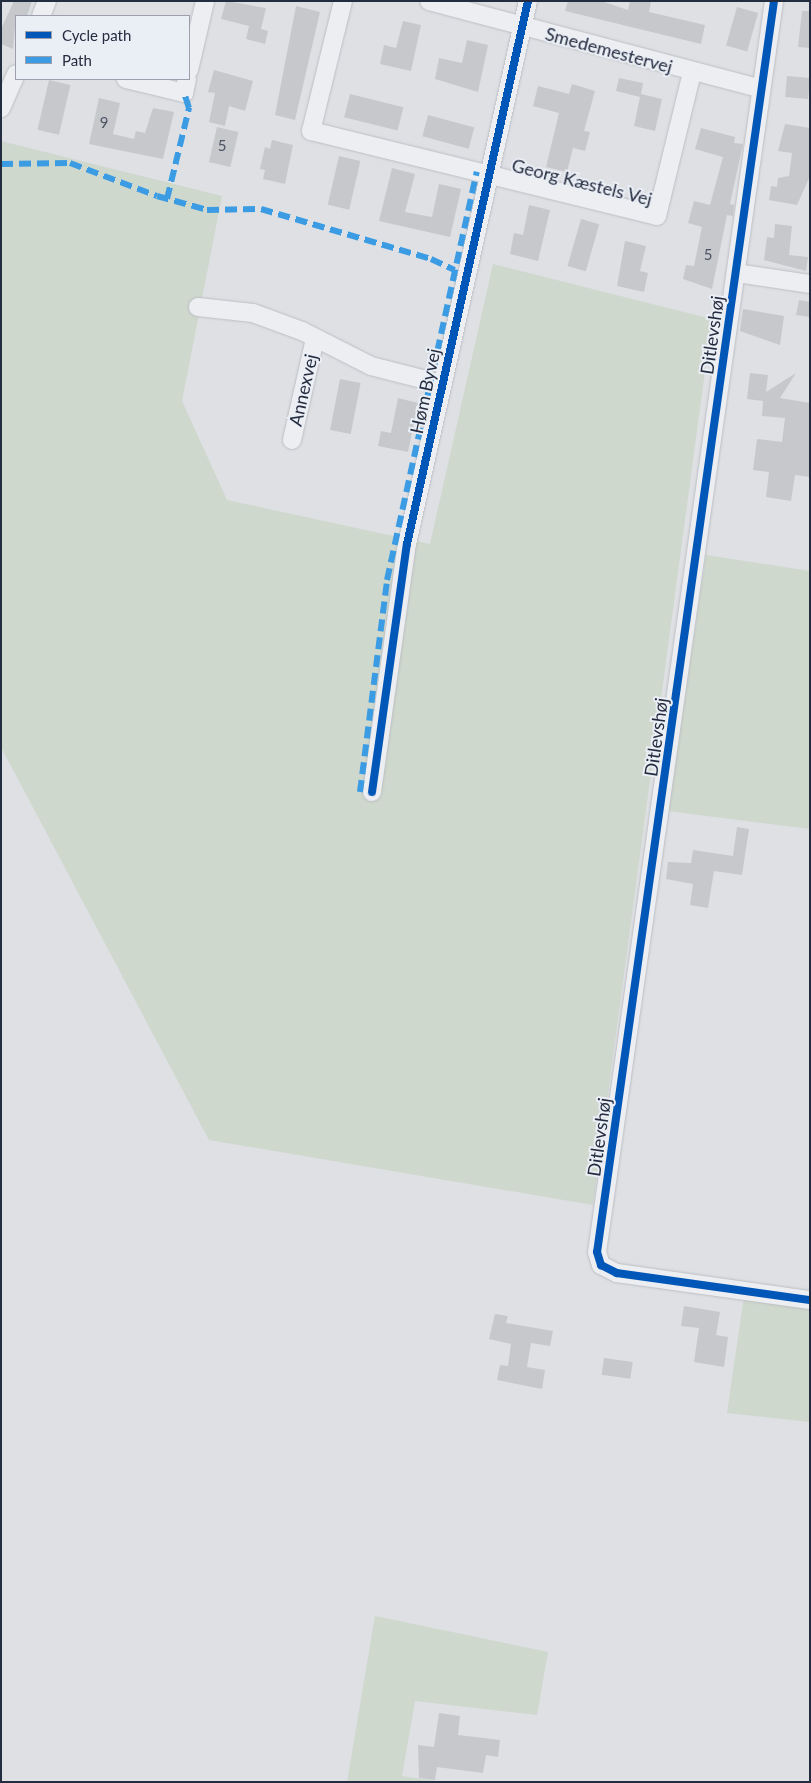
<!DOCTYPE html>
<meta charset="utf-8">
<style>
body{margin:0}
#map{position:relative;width:811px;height:1783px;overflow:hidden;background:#dee0e4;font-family:Lato,sans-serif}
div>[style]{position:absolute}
.green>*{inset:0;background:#ced8cd}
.building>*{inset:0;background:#c6c8cc;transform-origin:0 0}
.roads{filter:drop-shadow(0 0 1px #bcbec2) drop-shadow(0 0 1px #bcbec2)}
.minor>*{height:18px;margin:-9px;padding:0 9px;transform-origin:9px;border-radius:9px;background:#edeef1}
.quiet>*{height:6px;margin-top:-3px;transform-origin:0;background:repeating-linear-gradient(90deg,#3c9ce3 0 12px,transparent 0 18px)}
.cycleway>*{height:8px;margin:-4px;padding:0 4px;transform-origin:4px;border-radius:4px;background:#0057b8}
span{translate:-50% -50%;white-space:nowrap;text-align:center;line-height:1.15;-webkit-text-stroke:4px #eaeef5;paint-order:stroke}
.number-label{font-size:15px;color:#4d5463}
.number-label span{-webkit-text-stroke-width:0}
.street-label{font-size:18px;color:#242c3f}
.frame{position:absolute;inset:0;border:2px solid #242c3f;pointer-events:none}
.legend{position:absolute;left:15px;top:15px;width:175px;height:65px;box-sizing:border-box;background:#eaeef5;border:1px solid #9ba0ac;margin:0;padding:6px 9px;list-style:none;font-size:15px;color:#242c3f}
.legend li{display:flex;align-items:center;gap:10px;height:25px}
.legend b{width:25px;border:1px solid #9ba0ac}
</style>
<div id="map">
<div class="green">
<i style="clip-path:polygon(1px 141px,222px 196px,182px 401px,227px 500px,430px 544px,493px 264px,712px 319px,593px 1205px,209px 1140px,1px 747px)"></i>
<i style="clip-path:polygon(706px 555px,810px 571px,810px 829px,668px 811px)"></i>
<i style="clip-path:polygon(744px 1296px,810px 1305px,810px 1422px,727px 1413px)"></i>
<i style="clip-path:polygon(375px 1616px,548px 1652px,537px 1715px,415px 1701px,402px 1776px,441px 1782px,347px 1782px)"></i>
</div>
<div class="building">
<i style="clip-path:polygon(14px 1px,32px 1px,27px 16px,16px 16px,13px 49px,1px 44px,1px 29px)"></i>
<i style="clip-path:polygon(226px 1px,266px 8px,261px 29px,268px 31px,265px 44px,246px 39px,249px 26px,221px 19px)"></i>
<i style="clip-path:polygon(568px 1px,601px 1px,628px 10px,630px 1px,651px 1px,649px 12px,705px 25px,701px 44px,565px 11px)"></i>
<i style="clip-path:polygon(296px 6px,320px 12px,295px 120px,275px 115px)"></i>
<i style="left:737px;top:7px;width:22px;height:40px;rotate:16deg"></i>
<i style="clip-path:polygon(802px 11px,810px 11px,810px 48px,798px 47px)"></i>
<i style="clip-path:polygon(403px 21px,421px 25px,411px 71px,380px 64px,384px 45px,396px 48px)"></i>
<i style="clip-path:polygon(467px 40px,488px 45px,478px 92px,435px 79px,439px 58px,462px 63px)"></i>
<i style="clip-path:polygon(214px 70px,253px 81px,245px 111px,229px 106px,225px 126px,209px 122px,215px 93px,208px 92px)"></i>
<i style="left:787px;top:76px;width:23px;height:21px;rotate:5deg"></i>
<i style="clip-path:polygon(619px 78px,643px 83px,641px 94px,662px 99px,655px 131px,634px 126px,640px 97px,616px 91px)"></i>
<i style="left:49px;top:80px;width:22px;height:51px;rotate:13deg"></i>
<i style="clip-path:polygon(572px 84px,595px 91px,584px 131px,590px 132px,585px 151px,573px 148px,567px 172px,546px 167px,559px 113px,533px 106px,538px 86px,569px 94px)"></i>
<i style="left:350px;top:94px;width:55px;height:24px;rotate:14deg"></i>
<i style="clip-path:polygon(99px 98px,120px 103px,113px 134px,134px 139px,136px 131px,145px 133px,153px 108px,174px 112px,163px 159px,89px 144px)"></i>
<i style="left:428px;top:115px;width:48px;height:22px;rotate:15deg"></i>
<i style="clip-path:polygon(785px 124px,810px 128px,810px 176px,797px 205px,769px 200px,771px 186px,777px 187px,778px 178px,789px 176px,792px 153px,778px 151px)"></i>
<i style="left:217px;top:127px;width:22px;height:36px;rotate:13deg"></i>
<i style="clip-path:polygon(701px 128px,735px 137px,734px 143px,743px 144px,730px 204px,734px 205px,733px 216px,727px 215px,712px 289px,683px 279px,686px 265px,694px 266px,702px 227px,688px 223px,694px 201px,710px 205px,723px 157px,695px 149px)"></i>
<i style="clip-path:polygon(272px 140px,293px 145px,285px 184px,263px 179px,265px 170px,260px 169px,265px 147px,270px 149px)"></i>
<i style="left:339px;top:156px;width:22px;height:50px;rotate:13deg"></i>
<i style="clip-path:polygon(392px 168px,415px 174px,405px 212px,432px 217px,439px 184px,461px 189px,450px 237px,379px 221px)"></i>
<i style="clip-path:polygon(529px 205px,550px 210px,538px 261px,510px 254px,514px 233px,523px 235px)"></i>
<i style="left:581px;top:219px;width:19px;height:49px;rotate:16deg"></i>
<i style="clip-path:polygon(775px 224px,792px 226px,789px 255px,808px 257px,806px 271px,764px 260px,767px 237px,774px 238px)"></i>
<i style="clip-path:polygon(625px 241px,646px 246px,640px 271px,648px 273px,644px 292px,617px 286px)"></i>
<i style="clip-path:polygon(799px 300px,810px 302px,810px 317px,796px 315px)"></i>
<i style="clip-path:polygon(743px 309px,784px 316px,780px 345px,740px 331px)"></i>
<i style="clip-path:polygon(750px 373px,768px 375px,766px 392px,796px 373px,780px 398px,810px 403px,810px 477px,795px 475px,791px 501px,766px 497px,769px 472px,753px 470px,757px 439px,782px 442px,785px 418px,762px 416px,763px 401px,747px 399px)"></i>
<i style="left:340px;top:379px;width:21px;height:52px;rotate:11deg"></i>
<i style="clip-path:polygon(398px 398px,418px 403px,408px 452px,378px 446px,381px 431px,391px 433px)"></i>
<i style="clip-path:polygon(737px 827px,749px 829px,742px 875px,714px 871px,708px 908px,690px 905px,693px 884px,666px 879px,668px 862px,691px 863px,693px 850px,733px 856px)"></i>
<i style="clip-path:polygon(684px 1306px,720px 1312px,716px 1335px,728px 1337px,724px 1367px,694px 1362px,699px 1328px,681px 1326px)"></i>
<i style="clip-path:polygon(495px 1314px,508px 1316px,506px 1323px,553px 1331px,550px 1346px,531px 1343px,527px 1367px,545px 1370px,542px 1389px,497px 1380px,500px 1365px,508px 1366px,511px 1344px,489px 1339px)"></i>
<i style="left:604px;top:1358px;width:29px;height:17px;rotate:8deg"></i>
<i style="clip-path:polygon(439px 1713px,460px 1716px,458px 1735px,500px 1740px,498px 1757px,486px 1755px,483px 1773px,437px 1767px,435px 1780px,419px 1778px,418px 1745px,434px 1747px)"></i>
</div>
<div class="roads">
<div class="minor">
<i style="left:343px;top:1px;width:134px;rotate:103.8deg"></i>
<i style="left:311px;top:131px;width:356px;rotate:13.8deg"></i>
<i style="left:657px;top:216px;width:148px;rotate:-76.3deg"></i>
<i style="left:429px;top:1px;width:343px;rotate:14.8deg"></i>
<i style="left:774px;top:1px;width:1263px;rotate:98.05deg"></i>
<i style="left:597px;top:1252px;width:14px;rotate:73deg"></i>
<i style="left:601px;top:1265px;width:18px;rotate:27deg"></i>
<i style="left:617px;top:1273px;width:195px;rotate:8deg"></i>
<i style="left:41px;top:16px;width:16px;rotate:-68deg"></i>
<i style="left:189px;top:70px;width:71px;rotate:-76.9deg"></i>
<i style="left:126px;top:79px;width:60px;rotate:13.6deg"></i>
<i style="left:184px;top:93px;width:14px;rotate:-78deg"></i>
<i style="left:1px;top:108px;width:37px;rotate:-66deg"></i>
<i style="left:736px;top:273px;width:75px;rotate:8.5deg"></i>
<i style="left:198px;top:307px;width:55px;rotate:6.2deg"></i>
<i style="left:253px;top:313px;width:52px;rotate:20.2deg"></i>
<i style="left:302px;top:331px;width:77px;rotate:26.9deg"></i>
<i style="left:371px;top:366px;width:73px;rotate:14.2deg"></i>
<i style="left:292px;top:440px;width:104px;rotate:-77.2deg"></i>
<i style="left:372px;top:792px;width:250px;rotate:-82deg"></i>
<i style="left:407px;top:544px;width:556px;rotate:-77.44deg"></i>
</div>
</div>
<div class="quiet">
<i style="left:1px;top:164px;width:69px;rotate:-0.8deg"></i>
<i style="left:70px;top:163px;width:93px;rotate:20.8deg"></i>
<i style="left:157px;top:196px;width:52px;rotate:15.6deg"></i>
<i style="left:207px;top:210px;width:54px;rotate:-1.1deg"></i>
<i style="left:261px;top:209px;width:177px;rotate:16.4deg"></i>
<i style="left:431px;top:259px;width:26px;rotate:25deg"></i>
<i style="left:167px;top:199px;width:94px;rotate:-76.4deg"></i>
<i style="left:189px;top:108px;width:16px;rotate:-108deg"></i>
<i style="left:360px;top:792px;width:214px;rotate:-82.7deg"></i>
<i style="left:387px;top:580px;width:418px;rotate:-77.6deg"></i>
</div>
<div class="cycleway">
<i style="left:774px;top:1px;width:1263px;rotate:98.05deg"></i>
<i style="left:597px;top:1252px;width:14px;rotate:73deg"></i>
<i style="left:601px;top:1265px;width:18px;rotate:27deg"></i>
<i style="left:617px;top:1273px;width:195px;rotate:8deg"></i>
<i style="left:372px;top:792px;width:250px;rotate:-82deg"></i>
<i style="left:407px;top:544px;width:556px;rotate:-77.44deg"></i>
</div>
<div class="number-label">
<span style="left:104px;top:123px">9</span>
<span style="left:222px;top:146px">5</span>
<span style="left:708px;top:255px">5</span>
</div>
<div class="street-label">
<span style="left:609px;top:50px;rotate:15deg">Smedemestervej</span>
<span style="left:582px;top:182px;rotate:14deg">Georg Kæstels Vej</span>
<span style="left:712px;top:335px;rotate:-82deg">Ditlevshøj</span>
<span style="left:303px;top:390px;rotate:-77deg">Annexvej</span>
<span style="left:425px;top:391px;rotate:-78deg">Høm Byvej</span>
<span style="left:656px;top:737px;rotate:-82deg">Ditlevshøj</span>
<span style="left:599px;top:1137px;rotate:-82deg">Ditlevshøj</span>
</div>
<div class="frame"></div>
<ul class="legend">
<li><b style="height:6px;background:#0057b8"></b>Cycle path</li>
<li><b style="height:6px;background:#3c9ce3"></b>Path</li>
</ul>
</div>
